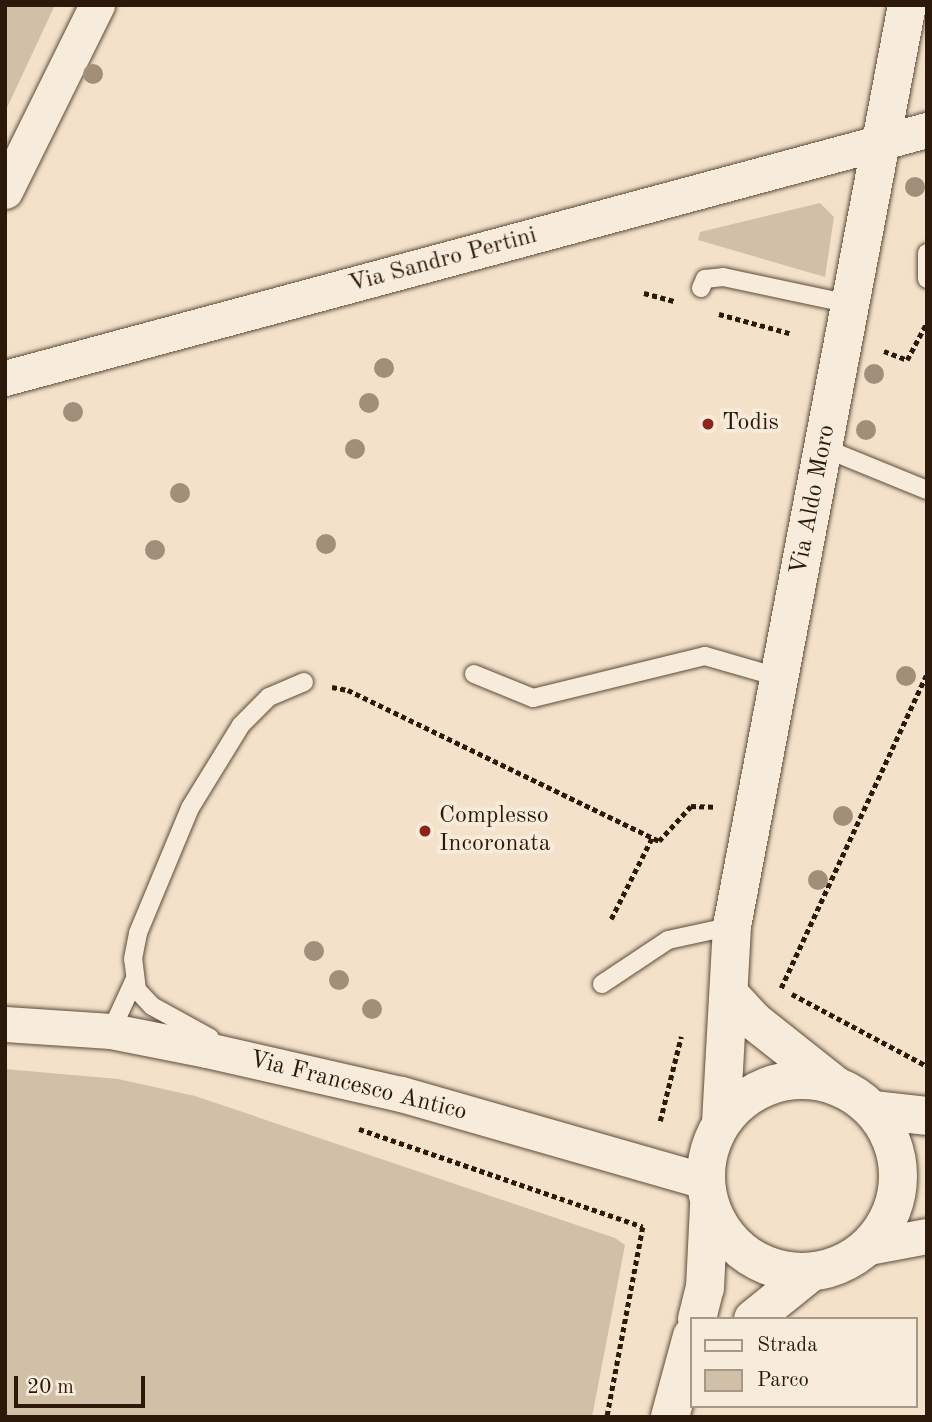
<!DOCTYPE html>
<style>
body{margin:0}
#map{position:relative;width:932px;height:1422px;overflow:hidden;background:#f3e2c9;font-family:"Old Standard TT",serif}
div>[style]{position:absolute}
.green>*{inset:0;background:#d1c0a8}
.path>*{height:4.5px;margin-top:-2.25px;transform-origin:0;background:repeating-linear-gradient(90deg,#2d1909 0 5px,transparent 0 8.5px)}
.roads{filter:drop-shadow(0 0 2px #5e4b39) drop-shadow(0 0 2px #5e4b39)}
.lane>*{height:18px;margin:-9px;padding:0 9px;transform-origin:9px;border-radius:9px;background:#f7ecdc}
.street>*{height:35px;margin:-17.5px;padding:0 17.5px;transform-origin:17.5px;border-radius:17.5px;background:#f7ecdc}
.secondary>*{height:38px;margin:-19px;padding:0 19px;transform-origin:19px;border-radius:19px;background:#f7ecdc}
.secondary>.ring{margin:-19px;padding:0;box-sizing:content-box;background:none;border:38px solid #f7ecdc;border-radius:50%}
.trees>*{width:20px;height:20px;margin:-10px;border-radius:50%;background:#a18f7a}
.dots>*{width:19px;height:19px;translate:-50% -50%;box-sizing:border-box;border:4px solid #f7ecdc;border-radius:50%}
span{translate:-50% -50%;white-space:nowrap;text-align:center;line-height:1.15;-webkit-text-stroke:7px #f7ecdc;paint-order:stroke}
.street-label{font-size:24px;color:#2d1909}
.poi-label{font-size:24px;color:#2d1909}
.left{translate:0 -50%;text-align:left}
.frame{position:absolute;inset:0;border:7px solid #2d1909;pointer-events:none}
.legend{position:absolute;left:690px;top:1317px;width:228px;height:91px;box-sizing:border-box;background:#f7ecdc;border:2px solid #a69888;margin:0;padding:9px 12px;list-style:none;font-size:21px;color:#2d1909}
.legend li{display:flex;align-items:center;gap:14px;height:35px}
.legend b{width:35px;border:2px solid #a69888}
.scale{position:absolute;left:14px;top:1376px;width:131px;height:32px;box-sizing:border-box;border:4px solid #2d1909;border-top:0;padding-left:9px;font-size:21px;line-height:24px;white-space:nowrap;color:#2d1909;-webkit-text-stroke:5px #f7ecdc;paint-order:stroke}
</style>
<div id="map">
<div class="green">
<i style="clip-path:polygon(5px 5px,55px 5px,5px 112px)"></i>
<i style="clip-path:polygon(820px 203px,834px 217px,825px 277px,698px 240px,700px 232px)"></i>
<i style="clip-path:polygon(5px 1069px,118px 1079px,195px 1096px,615px 1238px,625px 1245px,592px 1417px,5px 1417px)"></i>
</div>
<div class="path">
<i style="left:644px;top:293px;width:31px;rotate:15deg"></i>
<i style="left:719px;top:314px;width:73px;rotate:15.2deg"></i>
<i style="left:884px;top:351px;width:25px;rotate:21deg"></i>
<i style="left:907px;top:360px;width:43px;rotate:-62.2deg"></i>
<i style="left:332px;top:687px;width:16px;rotate:11deg"></i>
<i style="left:348px;top:690px;width:346px;rotate:25.9deg"></i>
<i style="left:659px;top:841px;width:47px;rotate:-47.6deg"></i>
<i style="left:691px;top:806px;width:23px;rotate:2deg"></i>
<i style="left:611px;top:919px;width:91px;rotate:-63.2deg"></i>
<i style="left:781px;top:988px;width:347px;rotate:-65.1deg"></i>
<i style="left:792px;top:994px;width:153px;rotate:28.1deg"></i>
<i style="left:660px;top:1121px;width:87px;rotate:-76deg"></i>
<i style="left:359px;top:1129px;width:300px;rotate:19deg"></i>
<i style="left:643px;top:1227px;width:193px;rotate:100.7deg"></i>
</div>
<div class="roads">
<div class="lane">
<i style="left:927px;top:253px;width:26px;rotate:90deg"></i>
<i style="left:701px;top:288px;width:10px;rotate:-66deg"></i>
<i style="left:705px;top:279px;width:18px;rotate:-6deg"></i>
<i style="left:723px;top:277px;width:130px;rotate:12deg"></i>
<i style="left:824px;top:448px;width:111px;rotate:22.2deg"></i>
<i style="left:474px;top:674px;width:64px;rotate:22.1deg"></i>
<i style="left:533px;top:698px;width:177px;rotate:-13.7deg"></i>
<i style="left:705px;top:656px;width:79px;rotate:16.1deg"></i>
<i style="left:602px;top:984px;width:79px;rotate:-33.7deg"></i>
<i style="left:668px;top:940px;width:66px;rotate:-12.3deg"></i>
<i style="left:111px;top:1031px;width:55px;rotate:-65.3deg"></i>
<i style="left:210px;top:1038px;width:66px;rotate:-151.1deg"></i>
<i style="left:152px;top:1006px;width:22px;rotate:-133deg"></i>
<i style="left:137px;top:990px;width:31px;rotate:-97deg"></i>
<i style="left:133px;top:959px;width:26px;rotate:-79deg"></i>
<i style="left:138px;top:933px;width:135px;rotate:-67.4deg"></i>
<i style="left:190px;top:808px;width:97px;rotate:-58.4deg"></i>
<i style="left:241px;top:725px;width:40px;rotate:-45deg"></i>
<i style="left:269px;top:697px;width:38px;rotate:-23deg"></i>
</div>
<div class="street">
<i style="left:5px;top:191px;width:208px;rotate:-63.7deg"></i>
<i style="left:5px;top:378px;width:955px;rotate:-15.06deg"></i>
<i style="left:5px;top:1024px;width:106px;rotate:3.8deg"></i>
<i style="left:111px;top:1031px;width:98px;rotate:11.2deg"></i>
<i style="left:207px;top:1050px;width:199px;rotate:12.8deg"></i>
<i style="left:401px;top:1094px;width:316px;rotate:16deg"></i>
<i style="left:868px;top:1247px;width:60px;rotate:-10.6deg"></i>
</div>
<div class="secondary">
<i style="left:731px;top:996px;width:34px;rotate:47deg"></i>
<i style="left:754px;top:1021px;width:105px;rotate:38.4deg"></i>
<i class="ring" style="left:706px;top:1080px;width:154px;height:154px"></i>
<i style="left:873px;top:1110px;width:54px;rotate:6.3deg"></i>
<i style="left:721px;top:1123px;width:197px;rotate:-86.8deg"></i>
<i style="left:732px;top:926px;width:937px;rotate:-79.24deg"></i>
<i style="left:697px;top:1319px;width:32px;rotate:-76deg"></i>
<i style="left:705px;top:1288px;width:82px;rotate:-87.2deg"></i>
<i style="left:753px;top:1319px;width:73px;rotate:-38.9deg"></i>
<i style="left:670px;top:1417px;width:84px;rotate:-74.8deg"></i>
</div>
</div>
<div class="trees">
<i style="left:93px;top:74px"></i>
<i style="left:915px;top:187px"></i>
<i style="left:384px;top:368px"></i>
<i style="left:874px;top:374px"></i>
<i style="left:369px;top:403px"></i>
<i style="left:73px;top:412px"></i>
<i style="left:866px;top:430px"></i>
<i style="left:355px;top:449px"></i>
<i style="left:180px;top:493px"></i>
<i style="left:326px;top:544px"></i>
<i style="left:155px;top:550px"></i>
<i style="left:906px;top:676px"></i>
<i style="left:843px;top:816px"></i>
<i style="left:818px;top:880px"></i>
<i style="left:314px;top:951px"></i>
<i style="left:339px;top:980px"></i>
<i style="left:372px;top:1009px"></i>
</div>
<div class="dots">
<i style="left:708px;top:424px;background:#8f2418"></i>
<i style="left:425px;top:831px;background:#8f2418"></i>
</div>
<div class="street-label">
<span style="left:443px;top:261px;rotate:-15deg">Via Sandro Pertini</span>
<span style="left:814px;top:500px;rotate:-79deg">Via Aldo Moro</span>
<span style="left:358px;top:1087px;rotate:14deg">Via Francesco Antico</span>
</div>
<div class="poi-label">
<span class="left" style="left:722px;top:424px">Todis</span>
<span class="left" style="left:439px;top:831px">Complesso<br>Incoronata</span>
</div>
<div class="frame"></div>
<ul class="legend">
<li><b style="height:9px;background:#f7ecdc"></b>Strada</li>
<li><b style="height:19px;background:#d1c0a8"></b>Parco</li>
</ul>
<div class="scale">20 m</div>
</div>
